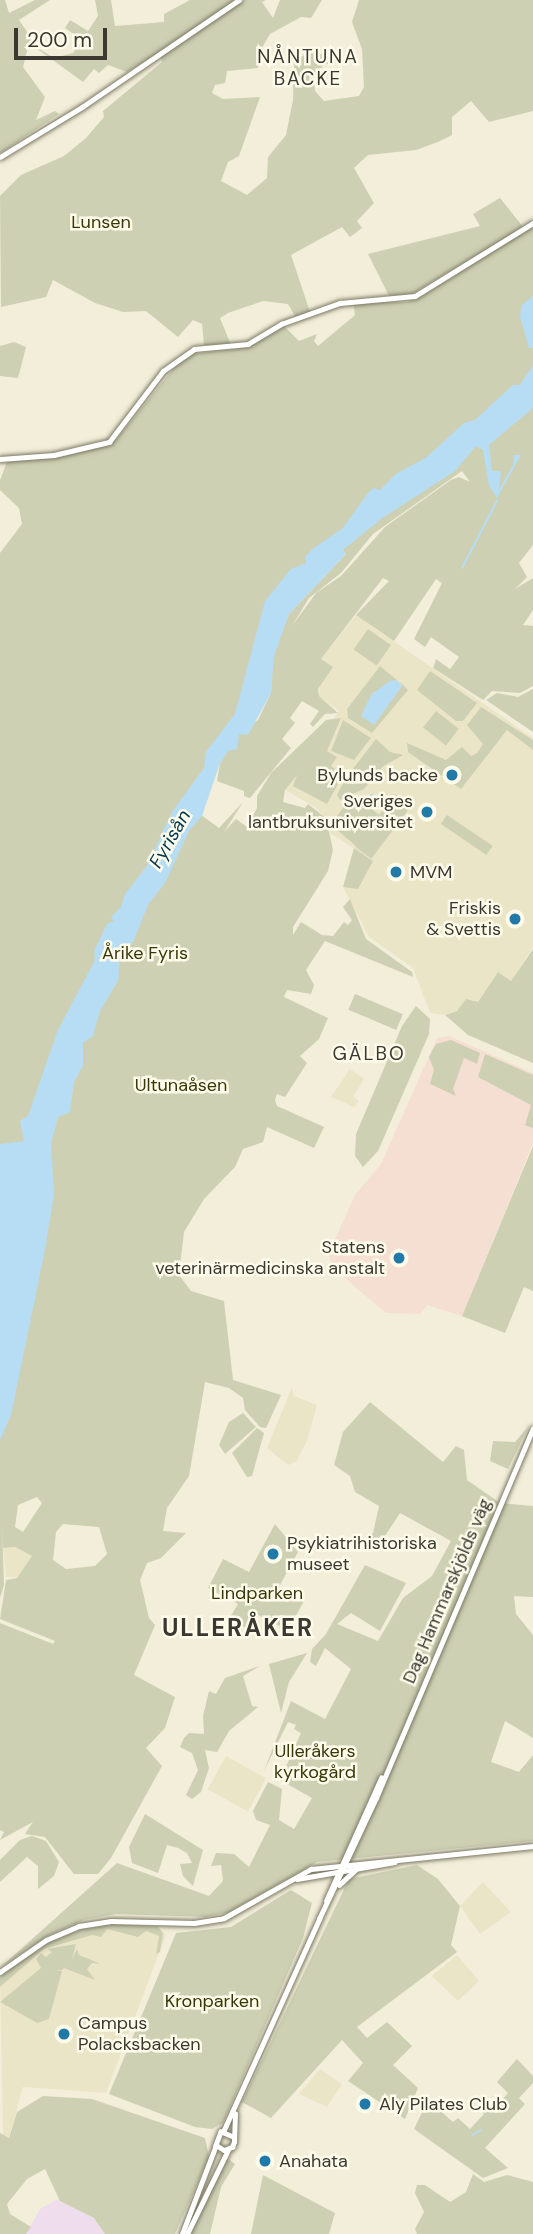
<!DOCTYPE html>
<meta charset="utf-8">
<style>
body{margin:0}
#map{position:relative;width:533px;height:2234px;overflow:hidden;background:#f2eed9;font-family:"DM Sans",sans-serif}
div>[style]{position:absolute}
.commercial>*{inset:0;background:#efddee}
.built>*{inset:0;background:#ebe5c8;transform-origin:0 0}
.medical>*{inset:0;background:#f5dfd2}
.green>*{inset:0;background:#ced0b3;transform-origin:0 0}
.water>*{inset:0;background:#b6ddf4}
.stream>*{height:2px;margin:-1px;padding:0 1px;transform-origin:1px;border-radius:1px;background:#b6ddf4}
.roads{filter:drop-shadow(0 0 2px #7b7864) drop-shadow(0 0 2px #7b7864)}
.secondary>*{height:4.5px;margin:-2.25px;padding:0 2.25px;transform-origin:2.25px;border-radius:2.25px;background:#fff}
.dots>*{width:19px;height:19px;translate:-50% -50%;box-sizing:border-box;border:4px solid #fefbea;border-radius:50%}
span{translate:-50% -50%;white-space:nowrap;text-align:center;line-height:1.15;-webkit-text-stroke:5px #fefbea;paint-order:stroke}
.park-label{font-size:18px;color:#373708}
.poi-label{font-size:18px;color:#3a3830}
.right{translate:-100% -50%;text-align:right}
.left{translate:0 -50%;text-align:left}
.street-label{font-size:18px;color:#3a3830}
.neighbourhood-label{font-size:19px;color:#3a3830;letter-spacing:2px}
.water-label{font-size:19px;color:#02364e;font-style:italic}
.district-label{font-size:24px;color:#3a3830;font-weight:700;letter-spacing:2px}
.scale{position:absolute;left:14px;top:28px;width:93px;height:32px;box-sizing:border-box;border:4px solid #3a3830;border-top:0;padding-left:9px;font-size:21px;line-height:24px;white-space:nowrap;color:#3a3830;-webkit-text-stroke:5px #fefbea;paint-order:stroke}
</style>
<div id="map">
<div class="commercial">
<i style="clip-path:polygon(58px 2199px,94px 2218px,105px 2234px,26px 2234px,40px 2209px)"></i>
</div>
<div class="built">
<i style="clip-path:polygon(356px 615px,533px 738px,533px 947px,511px 981px,498px 972px,478px 1002px,445px 1015px,430px 1013px,413px 968px,369px 937px,343px 887px,354px 848px,331px 834px,326px 818px,315px 807px,285px 790px,339px 711px,319px 696px,321px 659px)"></i>
<i style="clip-path:polygon(350px 1069px,364px 1079px,353px 1097px,359px 1101px,354px 1107px,331px 1097px)"></i>
<i style="clip-path:polygon(292px 1387px,294px 1396px,317px 1405px,307px 1441px,296px 1462px,288px 1465px,267px 1448px)"></i>
<i style="clip-path:polygon(15px 1547px,32px 1556px,18px 1577px,6px 1577px,3px 1548px)"></i>
<i style="left:226px;top:1756px;width:46px;height:38px;rotate:29deg"></i>
<i style="clip-path:polygon(483px 1882px,511px 1912px,480px 1934px,460px 1906px)"></i>
<i style="clip-path:polygon(112px 1924px,156px 1926px,166px 1935px,106px 2093px,23px 2087px,9px 2138px,3px 2136px,0 1976px,56px 1938px)"></i>
<i style="clip-path:polygon(457px 1955px,479px 1981px,458px 2001px,432px 1976px)"></i>
<i style="clip-path:polygon(320px 2069px,342px 2084px,327px 2107px,299px 2094px)"></i>
</div>
<div class="medical">
<i style="clip-path:polygon(449px 1036px,533px 1073px,533px 1143px,462px 1316px,427px 1305px,420px 1314px,386px 1313px,332px 1267px,329px 1253px,355px 1195px,381px 1164px,437px 1038px)"></i>
</div>
<div class="green">
<i style="clip-path:polygon(0 0,5px 0,9px 13px,35px 0,50px 0,19px 20px,38px 48px,54px 58px,73px 53px,82px 40px,65px 28px,70px 20px,88px 31px,98px 16px,95px 0,111px 0,115px 26px,164px 22px,164px 14px,190px 0,266px 0,262px 2px,273px 18px,280px 0,322px 0,311px 18px,301px 17px,270px 34px,260px 51px,258px 68px,227px 71px,225px 83px,215px 85px,212px 93px,223px 99px,260px 97px,239px 156px,228px 162px,221px 181px,247px 195px,267px 178px,268px 157px,286px 135px,293px 100px,294px 60px,309px 53px,323px 54px,331px 64px,324px 64px,314px 79px,315px 91px,324px 101px,359px 96px,364px 87px,362px 49px,352px 22px,359px 0,533px 0,533px 111px,489px 122px,471px 101px,452px 117px,452px 135px,438px 142px,416px 150px,368px 155px,354px 168px,374px 203px,357px 221px,362px 228px,350px 237px,342px 227px,291px 255px,310px 312px,296px 318px,288px 304px,263px 301px,228px 313px,220px 318px,231px 345px,204px 345px,202px 324px,193px 320px,178px 337px,146px 311px,123px 312px,95px 303px,53px 280px,46px 297px,1px 307px,0 196px,21px 175px,64px 156px,86px 138px,104px 117px,103px 111px,162px 62px,160px 52px,127px 72px,108px 65px,99px 73px,94px 69px,83px 82px,29px 43px,23px 67px,45px 97px,36px 120px,55px 111px,59px 114px,0 153px)"></i>
<i style="clip-path:polygon(500px 198px,523px 227px,412px 294px,389px 296px,368px 254px,480px 226px,473px 214px)"></i>
<i style="clip-path:polygon(evenodd,533px 226px,533px 545px,519px 563px,527px 577px,515px 589px,533px 578px,533px 610px,523px 625px,533px 626px,533px 686px,520px 693px,492px 691px,483px 700px,433px 668px,436px 659px,450px 669px,459px 657px,431px 637px,425px 647px,414px 639px,442px 583px,436px 579px,394px 641px,356px 615px,389px 581px,383px 578px,321px 659px,333px 667px,318px 689px,319px 696px,338px 713px,325px 714px,313px 727px,310px 724px,319px 711px,302px 701px,290px 718px,295px 723px,282px 739px,291px 748px,250px 798px,244px 796px,244px 791px,217px 781px,220px 763px,238px 734px,258px 720px,271px 693px,273px 656px,289px 614px,346px 554px,342px 550px,348px 535px,276px 607px,251px 698px,189px 806px,219px 828px,243px 802px,224px 832px,236px 819px,247px 827px,257px 808px,257px 796px,271px 773px,326px 720px,341px 718px,327px 751px,337px 757px,331px 766px,343px 775px,327px 804px,293px 786px,297px 775px,285px 790px,283px 802px,305px 808px,308px 804px,326px 818px,333px 850px,328px 871px,293px 927px,293px 935px,301px 922px,322px 935px,333px 936px,344px 922px,348px 925px,352px 920px,343px 907px,350px 899px,366px 939px,412px 972px,413px 977px,325px 941px,306px 970px,314px 985px,311px 994px,287px 990px,284px 997px,328px 1018px,319px 1039px,300px 1056px,307px 1063px,285px 1097px,277px 1094px,275px 1100px,277px 1106px,324px 1127px,314px 1148px,267px 1127px,263px 1142px,243px 1149px,235px 1167px,204px 1199px,184px 1232px,179px 1275px,191px 1291px,224px 1301px,233px 1380px,281px 1395px,266px 1428px,260px 1427px,245px 1410px,243px 1398px,229px 1388px,205px 1382px,189px 1476px,167px 1508px,163px 1531px,186px 1533px,161px 1558px,147px 1563px,140px 1580px,149px 1618px,155px 1625px,134px 1675px,175px 1697px,165px 1728px,146px 1748px,162px 1766px,111px 1858px,98px 1874px,74px 1874px,45px 1837px,25px 1834px,33px 1822px,0 1840px,4px 1832px,0 1830px,0 1623px,53px 1644px,55px 1641px,0 1619px,6px 1580px,17px 1578px,32px 1556px,15px 1547px,3px 1548px,2px 1526px,4px 1585px,0 1598px,0 553px,22px 524px,19px 508px,0 490px,0 480px,7px 462px,60px 457px,115px 441px,178px 363px,192px 354px,244px 348px,283px 325px,299px 341px,317px 334px,314px 341px,318px 346px,355px 315px,353px 303px,407px 302px,424px 295px,533px 226px,462px 471px,470px 482px,459px 477px,451px 480px,385px 527px,341px 576px,316px 593px,292px 626px,309px 598px,341px 573px,373px 534px,462px 471px,533px 226px,37px 1497px,42px 1503px,23px 1532px,15px 1527px,18px 1505px,37px 1497px,533px 226px,63px 1524px,99px 1527px,107px 1554px,95px 1566px,66px 1569px,53px 1560px,56px 1532px,63px 1524px)"></i>
<i style="clip-path:polygon(14px 342px,26px 347px,18px 378px,0 376px,0 346px)"></i>
<i style="left:368px;top:629px;width:28px;height:25px;rotate:35deg"></i>
<i style="clip-path:polygon(380px 666px,397px 680px,373px 693px,362px 716px,374px 724px,402px 686px,399px 681px,408px 690px,372px 733px,348px 718px,347px 709px)"></i>
<i style="clip-path:polygon(430px 671px,477px 703px,463px 721px,456px 721px,417px 690px)"></i>
<i style="clip-path:polygon(533px 689px,533px 732px,486px 700px,497px 693px,518px 697px)"></i>
<i style="clip-path:polygon(481px 707px,533px 740px,533px 750px,507px 730px,461px 789px,408px 752px,407px 743px,446px 760px,462px 747px,471px 756px,477px 753px,483px 744px,467px 725px)"></i>
<i style="left:436px;top:711px;width:29px;height:21px;rotate:38deg"></i>
<i style="clip-path:polygon(343px 720px,371px 738px,354px 760px,331px 751px)"></i>
<i style="clip-path:polygon(376px 739px,390px 752px,403px 755px,382px 767px,364px 789px,340px 800px,337px 795px,345px 779px)"></i>
<i style="left:395px;top:794px;width:20px;height:66px;rotate:37deg"></i>
<i style="clip-path:polygon(362px 795px,376px 805px,373px 810px,379px 815px,357px 847px,336px 829px,337px 816px,349px 800px)"></i>
<i style="left:447px;top:815px;width:55px;height:11px;rotate:34deg"></i>
<i style="clip-path:polygon(354px 848px,373px 861px,358px 889px,343px 887px)"></i>
<i style="clip-path:polygon(533px 949px,533px 1063px,468px 1035px,445px 1015px,457px 1011px,466px 999px,478px 1002px,498px 972px,511px 981px)"></i>
<i style="left:355px;top:994px;width:52px;height:17px;rotate:23deg"></i>
<i style="clip-path:polygon(416px 1006px,430px 1019px,429px 1034px,378px 1151px,363px 1167px,355px 1156px,356px 1134px,402px 1026px)"></i>
<i style="clip-path:polygon(451px 1040px,480px 1053px,477px 1064px,464px 1058px,453px 1089px,456px 1096px,430px 1084px,434px 1070px,429px 1057px,436px 1044px)"></i>
<i style="clip-path:polygon(485px 1054px,533px 1075px,533px 1128px,525px 1125px,531px 1105px,478px 1077px)"></i>
<i style="clip-path:polygon(533px 1146px,533px 1291px,524px 1287px,505px 1333px,462px 1316px)"></i>
<i style="clip-path:polygon(370px 1402px,443px 1462px,456px 1446px,464px 1450px,467px 1480px,500px 1503px,533px 1506px,533px 1597px,514px 1596px,516px 1614px,533px 1635px,533px 1738px,505px 1721px,491px 1762px,519px 1772px,533px 1755px,533px 1841px,317px 1862px,229px 1912px,206px 1917px,116px 1914px,84px 1920px,49px 1935px,2px 1966px,117px 1863px,209px 1896px,223px 1881px,221px 1865px,211px 1866px,216px 1853px,234px 1854px,249px 1867px,270px 1825px,256px 1820px,253px 1811px,268px 1782px,282px 1789px,279px 1820px,294px 1829px,312px 1798px,280px 1780px,301px 1733px,294px 1729px,296px 1725px,288px 1722px,264px 1771px,291px 1701px,325px 1719px,351px 1669px,325px 1648px,316px 1666px,310px 1662px,312px 1649px,326px 1634px,365px 1565px,406px 1583px,380px 1631px,351px 1613px,337px 1624px,378px 1641px,403px 1598px,432px 1576px,451px 1541px,400px 1513px,377px 1548px,362px 1543px,373px 1533px,379px 1506px,355px 1492px,350px 1476px,334px 1465px,343px 1432px)"></i>
<i style="clip-path:polygon(243px 1413px,256px 1427px,225px 1454px,219px 1445px,229px 1422px)"></i>
<i style="clip-path:polygon(528px 1427px,508px 1469px,490px 1461px,493px 1441px,515px 1442px)"></i>
<i style="clip-path:polygon(257px 1428px,264px 1433px,252px 1476px,247px 1477px,232px 1453px)"></i>
<i style="clip-path:polygon(275px 1524px,298px 1552px,279px 1587px,304px 1601px,288px 1630px,258px 1615px,250px 1630px,229px 1619px,238px 1604px,208px 1588px,223px 1559px,249px 1572px)"></i>
<i style="clip-path:polygon(307px 1653px,289px 1682px,281px 1713px,269px 1664px)"></i>
<i style="clip-path:polygon(260px 1666px,243px 1676px,252px 1706px,258px 1707px,229px 1731px,217px 1752px,205px 1750px,209px 1768px,201px 1792px,192px 1799px,186px 1795px,198px 1770px,192px 1753px,180px 1747px,184px 1738px,189px 1733px,204px 1734px,203px 1716px,209px 1691px,216px 1694px,225px 1678px)"></i>
<i style="clip-path:polygon(145px 1814px,203px 1850px,193px 1886px,183px 1876px,180px 1864px,192px 1863px,187px 1853px,178px 1848px,167px 1845px,158px 1873px,132px 1863px,129px 1847px)"></i>
<i style="clip-path:polygon(32px 1836px,46px 1841px,59px 1862px,54px 1876px,38px 1889px,38px 1866px,27px 1857px,0 1882px,0 1860px,20px 1840px)"></i>
<i style="clip-path:polygon(417px 1865px,438px 1879px,460px 1906px,451px 1945px,457px 1952px,357px 2027px,367px 2038px,387px 2022px,412px 2046px,393px 2065px,418px 2088px,405px 2119px,348px 2081px,363px 2063px,342px 2040px,271px 2118px,242px 2102px,349px 1879px)"></i>
<i style="clip-path:polygon(291px 1890px,312px 1903px,303px 1938px,223px 2123px,212px 2129px,195px 2127px,109px 2094px,176px 1933px,231px 1927px)"></i>
<i style="clip-path:polygon(112px 1924px,158px 1927px,163px 1933px,160px 1952px,156px 1954px,159px 1936px,146px 1931px,138px 1937px,107px 1929px,101px 1937px,92px 1935px,44px 1949px,0 1987px,0 1976px,47px 1943px,80px 1930px)"></i>
<i style="clip-path:polygon(76px 1944px,72px 1959px,77px 1949px,79px 1955px,101px 1964px,92px 1963px,87px 1969px,95px 1980px,64px 1968px,71px 1960px,62px 1970px,55px 1970px,62px 1971px,49px 2019px,37px 2023px,0 2002px,41px 1968px,36px 1959px,41px 1953px,46px 1957px,52px 1952px,47px 1949px)"></i>
<i style="clip-path:polygon(517px 2059px,533px 2076px,533px 2083px,519px 2098px,525px 2104px,485px 2148px,508px 2168px,483px 2178px,414px 2129px,428px 2100px,453px 2122px,458px 2118px,470px 2129px,484px 2114px,477px 2107px,481px 2102px,492px 2111px,508px 2093px,497px 2082px)"></i>
<i style="clip-path:polygon(43px 2096px,92px 2099px,205px 2138px,209px 2157px,175px 2234px,105px 2234px,94px 2218px,60px 2201px,45px 2169px,27px 2179px,7px 2204px,10px 2214px,31px 2227px,26px 2234px,0 2234px,0 2133px,9px 2138px,17px 2112px)"></i>
<i style="clip-path:polygon(227px 2158px,235px 2164px,221px 2187px,210px 2234px,190px 2234px)"></i>
<i style="clip-path:polygon(473px 2174px,484px 2182px,507px 2175px,533px 2182px,533px 2234px,417px 2234px,415px 2229px,424px 2212px,415px 2193px,417px 2185px,425px 2185px,450px 2202px,466px 2192px)"></i>
<i style="clip-path:polygon(263px 2175px,335px 2213px,329px 2234px,251px 2234px)"></i>
</div>
<div class="water">
<i style="clip-path:polygon(533px 296px,533px 348px,529px 348px,520px 317px,522px 305px)"></i>
<i style="clip-path:polygon(533px 365px,533px 408px,489px 445px,492px 471px,501px 471px,499px 490px,513px 465px,514px 455px,521px 455px,497px 498px,489px 485px,483px 450px,476px 446px,455px 471px,381px 519px,343px 550px,346px 554px,289px 614px,274px 656px,271px 693px,248px 735px,239px 734px,237px 749px,228px 751px,220px 763px,202px 816px,189px 831px,165px 883px,148px 905px,134px 940px,120px 958px,118px 981px,100px 1011px,93px 1036px,83px 1043px,83px 1066px,74px 1082px,70px 1112px,58px 1117px,51px 1144px,54px 1194px,45px 1250px,11px 1415px,0 1440px,0 1144px,24px 1141px,20px 1121px,28px 1116px,58px 1030px,94px 962px,95px 949px,107px 924px,114px 921px,111px 917px,121px 907px,125px 894px,147px 866px,172px 812px,204px 768px,206px 752px,235px 714px,265px 601px,291px 569px,306px 563px,305px 557px,314px 548px,343px 528px,368px 493px,374px 488px,380px 490px,396px 474px,427px 457px,464px 423px,475px 420px,513px 385px,520px 385px)"></i>
<i style="clip-path:polygon(390px 681px,397px 680px,402px 686px,374px 725px,361px 716px,371px 695px)"></i>
</div>
<div class="stream">
<i style="left:462px;top:568px;width:76px;rotate:-62.4deg"></i>
<i style="left:366px;top:801px;width:9px;rotate:-49deg"></i>
<i style="left:473px;top:2135px;width:9px;rotate:-32deg"></i>
</div>
<div class="roads">
<div class="secondary">
<i style="left:0;top:157px;width:96px;rotate:-31.4deg"></i>
<i style="left:82px;top:107px;width:190px;rotate:-34.3deg"></i>
<i style="left:0;top:459px;width:54px;rotate:-4.2deg"></i>
<i style="left:54px;top:455px;width:57px;rotate:-13.3deg"></i>
<i style="left:109px;top:442px;width:89px;rotate:-52.7deg"></i>
<i style="left:163px;top:371px;width:38px;rotate:-35deg"></i>
<i style="left:194px;top:349px;width:54px;rotate:-5.3deg"></i>
<i style="left:248px;top:344px;width:39px;rotate:-31deg"></i>
<i style="left:281px;top:324px;width:63px;rotate:-19.6deg"></i>
<i style="left:340px;top:303px;width:75px;rotate:-5.3deg"></i>
<i style="left:415px;top:296px;width:139px;rotate:-31.7deg"></i>
<i style="left:297px;top:1879px;width:99px;rotate:-9.8deg"></i>
<i style="left:339px;top:1885px;width:22px;rotate:-43deg"></i>
<i style="left:326px;top:1901px;width:135px;rotate:-65.9deg"></i>
<i style="left:319px;top:1919px;width:134px;rotate:-64.8deg"></i>
<i style="left:376px;top:1798px;width:401px;rotate:-67deg"></i>
<i style="left:0;top:1972px;width:56px;rotate:-34.8deg"></i>
<i style="left:46px;top:1940px;width:36px;rotate:-23deg"></i>
<i style="left:79px;top:1926px;width:32px;rotate:-9deg"></i>
<i style="left:111px;top:1921px;width:83px;rotate:1.4deg"></i>
<i style="left:194px;top:1923px;width:30px;rotate:-9deg"></i>
<i style="left:224px;top:1918px;width:100px;rotate:-29.4deg"></i>
<i style="left:311px;top:1869px;width:223px;rotate:-5.9deg"></i>
<i style="left:223px;top:2132px;width:234px;rotate:-65.7deg"></i>
<i style="left:233px;top:2137px;width:13px;rotate:-157deg"></i>
<i style="left:221px;top:2132px;width:14px;rotate:111deg"></i>
<i style="left:216px;top:2145px;width:9px;rotate:32deg"></i>
<i style="left:224px;top:2150px;width:9px;rotate:-21deg"></i>
<i style="left:232px;top:2147px;width:5px;rotate:-68deg"></i>
<i style="left:234px;top:2142px;width:28px;rotate:-88deg"></i>
<i style="left:182px;top:2234px;width:95px;rotate:-69.1deg"></i>
<i style="left:187px;top:2234px;width:93px;rotate:-64deg"></i>
</div>
</div>
<div class="dots">
<i style="left:452px;top:775px;background:#1f7aa8"></i>
<i style="left:427px;top:812px;background:#1f7aa8"></i>
<i style="left:396px;top:872px;background:#1f7aa8"></i>
<i style="left:515px;top:919px;background:#1f7aa8"></i>
<i style="left:399px;top:1258px;background:#1f7aa8"></i>
<i style="left:273px;top:1554px;background:#1f7aa8"></i>
<i style="left:64px;top:2034px;background:#1f7aa8"></i>
<i style="left:365px;top:2104px;background:#1f7aa8"></i>
<i style="left:265px;top:2161px;background:#1f7aa8"></i>
</div>
<div class="park-label">
<span style="left:101px;top:222px">Lunsen</span>
<span style="left:145px;top:953px">Årike Fyris</span>
<span style="left:181px;top:1085px">Ultunaåsen</span>
<span style="left:257px;top:1593px">Lindparken</span>
<span style="left:315px;top:1762px">Ulleråkers<br>kyrkogård</span>
<span style="left:212px;top:2001px">Kronparken</span>
</div>
<div class="poi-label">
<span class="right" style="left:438px;top:775px">Bylunds backe</span>
<span class="right" style="left:413px;top:812px">Sveriges<br>lantbruksuniversitet</span>
<span class="left" style="left:410px;top:872px">MVM</span>
<span class="right" style="left:501px;top:919px">Friskis<br>&amp; Svettis</span>
<span class="right" style="left:385px;top:1258px">Statens<br>veterinärmedicinska anstalt</span>
<span class="left" style="left:287px;top:1554px">Psykiatrihistoriska<br>museet</span>
<span class="left" style="left:78px;top:2034px">Campus<br>Polacksbacken</span>
<span class="left" style="left:379px;top:2104px">Aly Pilates Club</span>
<span class="left" style="left:279px;top:2161px">Anahata</span>
</div>
<div class="street-label">
<span style="left:447px;top:1591px;rotate:-67deg">Dag Hammarskjölds väg</span>
</div>
<div class="neighbourhood-label">
<span style="left:308px;top:68px">NÅNTUNA<br>BACKE</span>
<span style="left:369px;top:1054px">GÄLBO</span>
</div>
<div class="water-label">
<span style="left:170px;top:839px;rotate:-60deg">Fyrisån</span>
</div>
<div class="district-label">
<span style="left:238px;top:1628px">ULLERÅKER</span>
</div>
<div class="scale">200 m</div>
</div>
